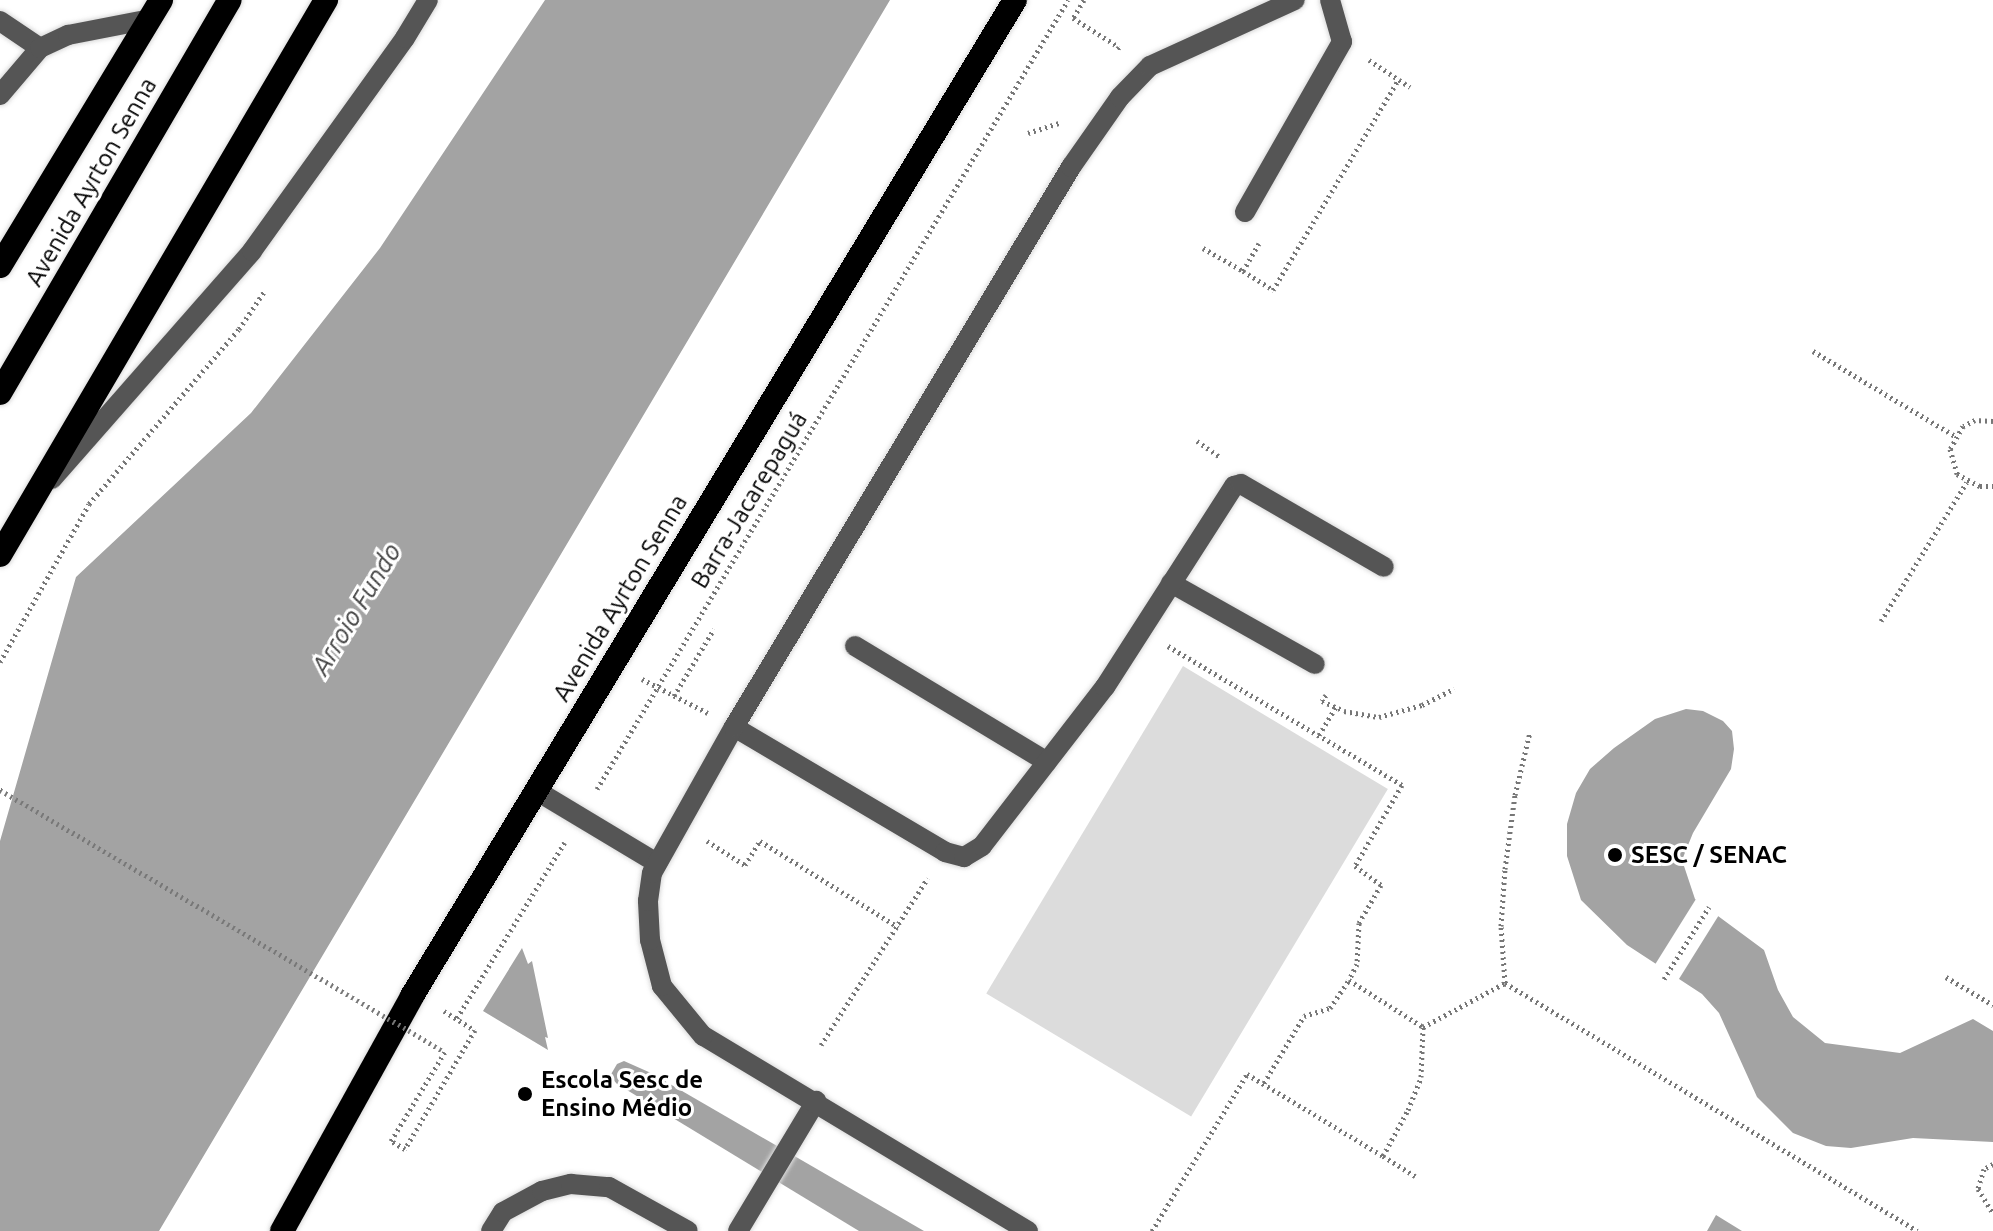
<!DOCTYPE html>
<meta charset="utf-8">
<style>
body{margin:0}
#map{position:relative;width:1993px;height:1231px;overflow:hidden;background:#fff;font-family:Ubuntu,sans-serif}
div>[style]{position:absolute}
.green>*{inset:0;background:#dcdcdc;transform-origin:0 0}
.water>*{inset:0;background:#a3a3a3}
.pier>*{inset:0;background:#fff;transform-origin:0 0}
.path>*{height:5px;margin-top:-2.5px;transform-origin:0;background:repeating-linear-gradient(90deg,#777 0 2px,transparent 0 6px)}
.roads{filter:drop-shadow(0 0 2px #dbdbdb) drop-shadow(0 0 2px #dbdbdb)}
.minor>*{height:20px;margin:-10px;padding:0 10px;transform-origin:10px;border-radius:10px;background:#555}
.highway>*{height:24px;margin:-12px;padding:0 12px;transform-origin:12px;border-radius:12px;background:#000}
.path-bridge>*{height:5px;margin-top:-2.5px;transform-origin:0;background:repeating-linear-gradient(90deg,#777 0 2px,transparent 0 6px)}
.dots>*{width:22px;height:22px;translate:-50% -50%;box-sizing:border-box;border:4px solid #fff;border-radius:50%}
span{translate:-50% -50%;white-space:nowrap;text-align:center;line-height:1.15;-webkit-text-stroke:6px #fff;paint-order:stroke}
.street-label{font-size:24px;color:#000}
.poi-label{font-size:24px;color:#000;font-weight:700}
.left{translate:0 -50%;text-align:left}
.water-label{font-size:26px;color:#444;font-style:italic}
</style>
<div id="map">
<div class="green">
<i style="left:1183px;top:666px;width:239px;height:382px;rotate:31deg"></i>
</div>
<div class="water">
<i style="clip-path:polygon(545px 0,890px 0,159px 1231px,0 1231px,0 841px,76px 577px,251px 413px,380px 248px)"></i>
<i style="clip-path:polygon(1686px 709px,1703px 711px,1723px 721px,1732px 731px,1734px 749px,1731px 769px,1693px 833px,1682px 860px,1695px 899px,1764px 950px,1778px 990px,1793px 1017px,1825px 1043px,1900px 1053px,1973px 1019px,1993px 1031px,1993px 1142px,1913px 1138px,1851px 1148px,1826px 1146px,1793px 1133px,1757px 1097px,1719px 1013px,1702px 994px,1627px 945px,1581px 900px,1567px 856px,1567px 824px,1576px 793px,1590px 769px,1614px 748px,1655px 719px)"></i>
<i style="clip-path:polygon(522px 948px,528px 964px,532px 961px,548px 1038px,545px 1037px,548px 1050px,483px 1011px)"></i>
<i style="clip-path:polygon(624px 1061px,651px 1073px,924px 1231px,859px 1231px,617px 1084px,610px 1076px,617px 1064px)"></i>
<i style="clip-path:polygon(1716px 1215px,1742px 1231px,1707px 1231px)"></i>
</div>
<div class="pier">
<i style="left:1696px;top:899px;width:28px;height:79px;rotate:32deg"></i>
</div>
<div class="path">
<i style="left:1084px;top:0;width:21px;rotate:121deg"></i>
<i style="left:1073px;top:18px;width:54px;rotate:32.2deg"></i>
<i style="left:1119px;top:47px;width:4px;rotate:124deg"></i>
<i style="left:1369px;top:60px;width:49px;rotate:33.4deg"></i>
<i style="left:1028px;top:133px;width:33px;rotate:-18deg"></i>
<i style="left:1203px;top:248px;width:46px;rotate:29.9deg"></i>
<i style="left:1243px;top:271px;width:32px;rotate:-60deg"></i>
<i style="left:1243px;top:271px;width:36px;rotate:32deg"></i>
<i style="left:1273px;top:290px;width:246px;rotate:-59.2deg"></i>
<i style="left:1813px;top:351px;width:165px;rotate:30.9deg"></i>
<i style="left:1993px;top:421px;width:18px;rotate:-177deg"></i>
<i style="left:1975px;top:420px;width:13px;rotate:153deg"></i>
<i style="left:1963px;top:426px;width:26px;rotate:119deg"></i>
<i style="left:1950px;top:449px;width:26px;rotate:74deg"></i>
<i style="left:1957px;top:474px;width:26px;rotate:28deg"></i>
<i style="left:1980px;top:486px;width:13px"></i>
<i style="left:1197px;top:441px;width:28px;rotate:35deg"></i>
<i style="left:1881px;top:621px;width:163px;rotate:-58.3deg"></i>
<i style="left:1168px;top:646px;width:272px;rotate:30.7deg"></i>
<i style="left:1402px;top:785px;width:94px;rotate:120.1deg"></i>
<i style="left:1355px;top:866px;width:32px;rotate:36deg"></i>
<i style="left:1381px;top:885px;width:44px;rotate:120.1deg"></i>
<i style="left:1359px;top:923px;width:41px;rotate:92.8deg"></i>
<i style="left:1357px;top:964px;width:18px;rotate:117deg"></i>
<i style="left:0;top:662px;width:181px;rotate:-60.6deg"></i>
<i style="left:89px;top:504px;width:230px;rotate:-49.4deg"></i>
<i style="left:239px;top:329px;width:45px;rotate:-56deg"></i>
<i style="left:642px;top:679px;width:74px;rotate:27.3deg"></i>
<i style="left:1326px;top:695px;width:7px;rotate:124deg"></i>
<i style="left:1322px;top:701px;width:24px;rotate:24deg"></i>
<i style="left:1344px;top:711px;width:36px;rotate:10deg"></i>
<i style="left:1379px;top:717px;width:45px;rotate:-15.6deg"></i>
<i style="left:1422px;top:705px;width:36px;rotate:-27deg"></i>
<i style="left:674px;top:696px;width:78px;rotate:-59.2deg"></i>
<i style="left:1319px;top:735px;width:33px;rotate:-59deg"></i>
<i style="left:597px;top:789px;width:919px;rotate:-59.16deg"></i>
<i style="left:707px;top:841px;width:45px;rotate:32.3deg"></i>
<i style="left:745px;top:865px;width:28px;rotate:-58deg"></i>
<i style="left:760px;top:841px;width:163px;rotate:31.9deg"></i>
<i style="left:1946px;top:977px;width:55px;rotate:30.8deg"></i>
<i style="left:1664px;top:979px;width:85px;rotate:-58deg"></i>
<i style="left:1505px;top:983px;width:481px;rotate:31deg"></i>
<i style="left:1505px;top:983px;width:57px;rotate:-94deg"></i>
<i style="left:1501px;top:926px;width:57px;rotate:-86deg"></i>
<i style="left:1505px;top:869px;width:75px;rotate:-82.3deg"></i>
<i style="left:1515px;top:795px;width:65px;rotate:-76.6deg"></i>
<i style="left:444px;top:1011px;width:36px;rotate:32deg"></i>
<i style="left:475px;top:1030px;width:138px;rotate:120.5deg"></i>
<i style="left:405px;top:1149px;width:16px;rotate:-150deg"></i>
<i style="left:391px;top:1141px;width:104px;rotate:-58.8deg"></i>
<i style="left:457px;top:1018px;width:206px;rotate:-58.5deg"></i>
<i style="left:1423px;top:1027px;width:93px;rotate:-28.2deg"></i>
<i style="left:821px;top:1045px;width:198px;rotate:-57.4deg"></i>
<i style="left:1264px;top:1083px;width:78px;rotate:-59.2deg"></i>
<i style="left:1304px;top:1016px;width:27px;rotate:-17deg"></i>
<i style="left:1330px;top:1008px;width:34px;rotate:-56deg"></i>
<i style="left:1349px;top:980px;width:88px;rotate:32.4deg"></i>
<i style="left:1383px;top:1156px;width:38px;rotate:32deg"></i>
<i style="left:1993px;top:1164px;width:10px;rotate:151deg"></i>
<i style="left:1984px;top:1169px;width:21px;rotate:107deg"></i>
<i style="left:1978px;top:1189px;width:28px;rotate:58deg"></i>
<i style="left:1152px;top:1231px;width:184px;rotate:-58.8deg"></i>
<i style="left:1247px;top:1074px;width:159px;rotate:31.1deg"></i>
<i style="left:1383px;top:1156px;width:52px;rotate:-61.5deg"></i>
<i style="left:1408px;top:1110px;width:35px;rotate:-68deg"></i>
<i style="left:1421px;top:1077px;width:50px;rotate:-87.7deg"></i>
</div>
<div class="roads">
<div class="minor">
<i style="left:0;top:21px;width:48px;rotate:34deg"></i>
<i style="left:0;top:95px;width:62px;rotate:-49.6deg"></i>
<i style="left:40px;top:48px;width:31px;rotate:-25deg"></i>
<i style="left:68px;top:35px;width:84px;rotate:-11deg"></i>
<i style="left:1245px;top:212px;width:196px;rotate:-60.3deg"></i>
<i style="left:1342px;top:42px;width:44px;rotate:-105.9deg"></i>
<i style="left:52px;top:479px;width:303px;rotate:-48.7deg"></i>
<i style="left:252px;top:251px;width:262px;rotate:-54.3deg"></i>
<i style="left:405px;top:38px;width:44px;rotate:-58.8deg"></i>
<i style="left:1171px;top:583px;width:165px;rotate:29.4deg"></i>
<i style="left:855px;top:646px;width:224px;rotate:31.1deg"></i>
<i style="left:734px;top:727px;width:245px;rotate:30.6deg"></i>
<i style="left:945px;top:852px;width:20px;rotate:15deg"></i>
<i style="left:964px;top:857px;width:21px;rotate:-31deg"></i>
<i style="left:982px;top:846px;width:201px;rotate:-52.3deg"></i>
<i style="left:1105px;top:687px;width:239px;rotate:-57.3deg"></i>
<i style="left:1234px;top:486px;width:7px;rotate:-16deg"></i>
<i style="left:1241px;top:484px;width:165px;rotate:30.1deg"></i>
<i style="left:537px;top:791px;width:140px;rotate:31deg"></i>
<i style="left:491px;top:1231px;width:22px;rotate:-58deg"></i>
<i style="left:503px;top:1212px;width:44px;rotate:-28.3deg"></i>
<i style="left:542px;top:1191px;width:30px;rotate:-14deg"></i>
<i style="left:571px;top:1184px;width:38px;rotate:5deg"></i>
<i style="left:609px;top:1187px;width:90px;rotate:29.1deg"></i>
<i style="left:738px;top:1231px;width:152px;rotate:-59deg"></i>
<i style="left:1028px;top:1231px;width:379px;rotate:-149deg"></i>
<i style="left:703px;top:1036px;width:65px;rotate:-129.4deg"></i>
<i style="left:662px;top:986px;width:48px;rotate:-104.6deg"></i>
<i style="left:650px;top:940px;width:39px;rotate:-93deg"></i>
<i style="left:648px;top:901px;width:28px;rotate:-82deg"></i>
<i style="left:652px;top:873px;width:167px;rotate:-60.7deg"></i>
<i style="left:734px;top:727px;width:654px;rotate:-58.96deg"></i>
<i style="left:1071px;top:167px;width:85px;rotate:-55deg"></i>
<i style="left:1120px;top:97px;width:43px;rotate:-45.9deg"></i>
<i style="left:1150px;top:66px;width:159px;rotate:-24.5deg"></i>
</div>
<div class="highway">
<i style="left:0;top:266px;width:311px;rotate:-58.8deg"></i>
<i style="left:0;top:393px;width:455px;rotate:-59.7deg"></i>
<i style="left:0;top:555px;width:644px;rotate:-59.57deg"></i>
<i style="left:282px;top:1231px;width:269px;rotate:-61deg"></i>
<i style="left:412px;top:996px;width:1164px;rotate:-58.81deg"></i>
</div>
</div>
<div class="path-bridge">
<i style="left:0;top:790px;width:516px;rotate:30.49deg"></i>
</div>
<div class="dots">
<i style="left:1615px;top:855px;background:#000"></i>
<i style="left:525px;top:1094px;background:#000"></i>
</div>
<div class="street-label">
<span style="left:91px;top:182px;rotate:-60deg">Avenida Ayrton Senna</span>
<span style="left:749px;top:500px;rotate:-59deg">Barra-Jacarepaguá</span>
<span style="left:620px;top:598px;rotate:-59deg">Avenida Ayrton Senna</span>
</div>
<div class="poi-label">
<span class="left" style="left:1631px;top:855px">SESC / SENAC</span>
<span class="left" style="left:541px;top:1094px">Escola Sesc de<br>Ensino Médio</span>
</div>
<div class="water-label">
<span style="left:356px;top:609px;rotate:-59deg">Arroio Fundo</span>
</div>
</div>
